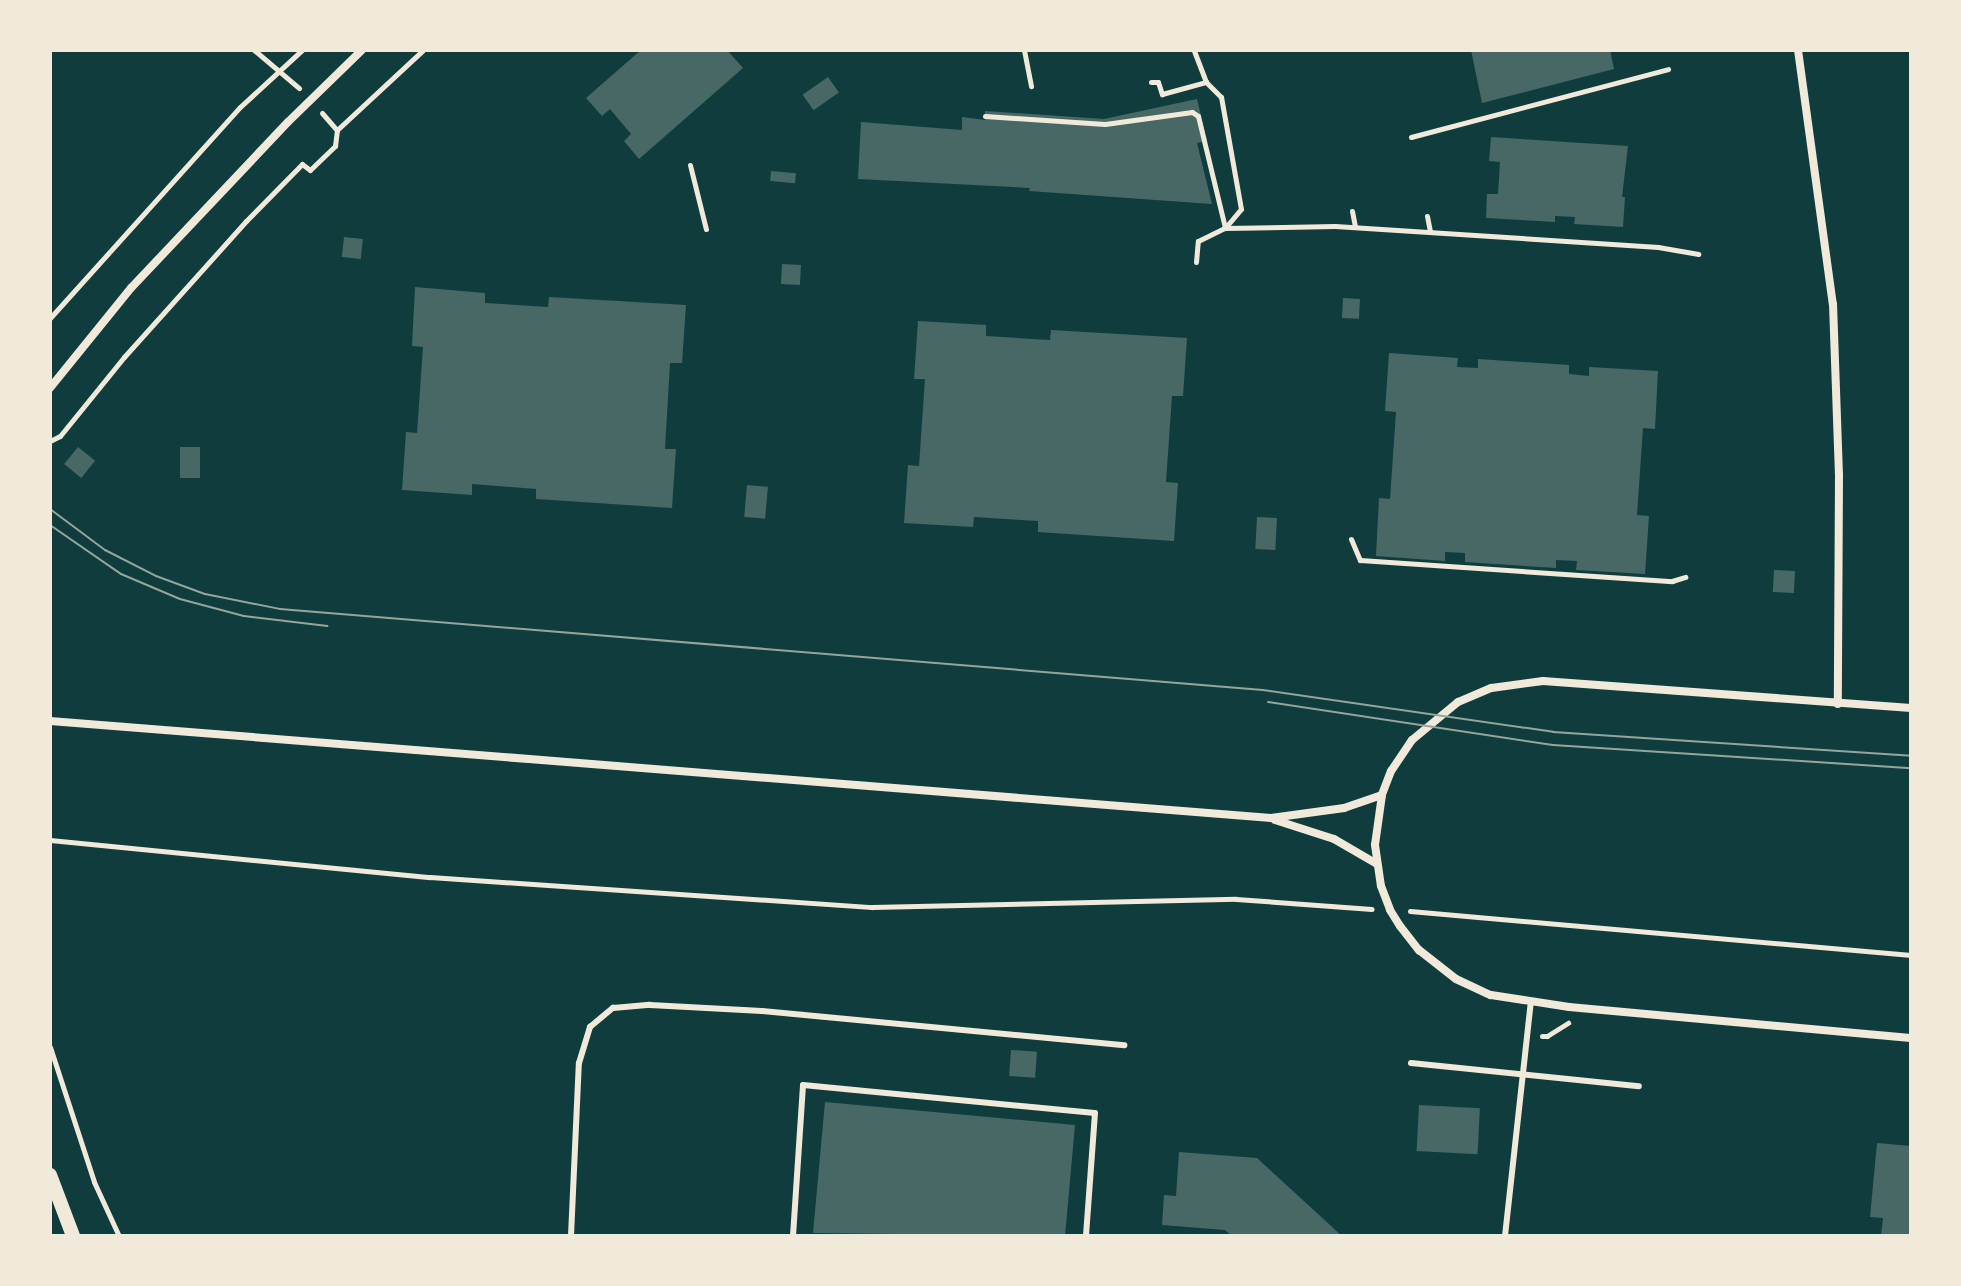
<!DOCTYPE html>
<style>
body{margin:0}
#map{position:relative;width:1961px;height:1286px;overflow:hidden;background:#0f3d3e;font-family:Ubuntu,sans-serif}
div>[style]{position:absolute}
.building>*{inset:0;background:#486865;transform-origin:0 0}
.path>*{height:5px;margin:-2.5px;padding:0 2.5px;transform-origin:2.5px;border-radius:2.5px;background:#f1e9da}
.service>*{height:6px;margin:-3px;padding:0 3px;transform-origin:3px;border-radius:3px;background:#f1e9da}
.minor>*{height:8px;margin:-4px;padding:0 4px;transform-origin:4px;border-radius:4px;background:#f1e9da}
.tertiary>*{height:14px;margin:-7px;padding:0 7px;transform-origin:7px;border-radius:7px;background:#f1e9da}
.tram>*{height:2px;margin:-1px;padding:0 1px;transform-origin:1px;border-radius:1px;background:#97a49c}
span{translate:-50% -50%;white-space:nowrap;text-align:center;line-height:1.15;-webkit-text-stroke:8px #f1e9da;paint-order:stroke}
.frame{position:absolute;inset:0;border:52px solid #f1e9da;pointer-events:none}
</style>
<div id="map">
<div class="building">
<i style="clip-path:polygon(641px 50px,727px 50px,743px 68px,639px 159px,624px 141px,631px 134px,610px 109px,602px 116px,586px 98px)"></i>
<i style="clip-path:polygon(1471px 50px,1610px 50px,1614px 69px,1482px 103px)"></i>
<i style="left:828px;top:77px;width:19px;height:31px;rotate:55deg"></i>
<i style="clip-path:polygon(1197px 99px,1207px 141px,1197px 143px,1212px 204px,1029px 191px,1030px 188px,858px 179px,861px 122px,962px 130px,962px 117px,985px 120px,985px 111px,1104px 119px)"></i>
<i style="clip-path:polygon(1491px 137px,1628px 146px,1622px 197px,1625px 197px,1623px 227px,1574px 224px,1575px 217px,1555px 216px,1555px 222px,1486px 218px,1487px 194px,1498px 194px,1500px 162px,1489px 161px)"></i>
<i style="left:771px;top:171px;width:25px;height:10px;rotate:5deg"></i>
<i style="left:344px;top:237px;width:19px;height:20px;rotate:6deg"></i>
<i style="left:782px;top:264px;width:19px;height:20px;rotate:3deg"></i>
<i style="clip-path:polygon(415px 287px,485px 293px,485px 303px,548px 307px,549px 297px,686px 305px,682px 363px,670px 363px,665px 449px,676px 449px,672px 508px,536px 499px,536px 489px,472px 484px,472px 495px,402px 490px,406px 432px,417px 433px,423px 347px,412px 346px)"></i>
<i style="left:1343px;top:298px;width:17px;height:20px;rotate:3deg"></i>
<i style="clip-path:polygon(918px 321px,986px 325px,986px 336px,1050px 340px,1051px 330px,1187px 338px,1183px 396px,1172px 396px,1166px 482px,1178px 483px,1174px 541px,1038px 532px,1038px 521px,974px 517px,973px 527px,904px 523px,908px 465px,919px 466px,925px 379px,914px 379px)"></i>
<i style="clip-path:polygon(1389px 353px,1458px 358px,1457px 367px,1478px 368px,1478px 359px,1569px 365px,1569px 374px,1589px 376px,1589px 367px,1658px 371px,1655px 429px,1643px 428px,1637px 515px,1649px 516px,1645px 574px,1576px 570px,1577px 561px,1556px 560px,1556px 568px,1465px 562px,1465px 553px,1445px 552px,1445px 561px,1376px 556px,1379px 498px,1390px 499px,1396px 412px,1385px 411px)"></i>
<i style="left:78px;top:447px;width:22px;height:22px;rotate:39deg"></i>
<i style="left:180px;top:447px;width:20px;height:31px"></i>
<i style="left:747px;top:485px;width:21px;height:32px;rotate:5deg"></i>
<i style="left:1257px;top:517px;width:20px;height:32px;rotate:3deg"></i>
<i style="left:1774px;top:570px;width:21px;height:22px;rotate:3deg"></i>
<i style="left:1011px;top:1050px;width:26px;height:26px;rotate:4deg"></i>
<i style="clip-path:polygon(825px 1102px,1075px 1125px,1065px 1236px,813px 1233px)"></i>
<i style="left:1419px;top:1105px;width:61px;height:46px;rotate:3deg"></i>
<i style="clip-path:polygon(1877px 1143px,1911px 1146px,1911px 1236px,1881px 1236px,1883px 1218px,1870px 1217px)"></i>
<i style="clip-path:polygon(1179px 1152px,1257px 1158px,1342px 1236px,1232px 1236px,1225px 1230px,1162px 1225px,1164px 1195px,1176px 1196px)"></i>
</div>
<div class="path">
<i style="left:254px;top:50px;width:59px;rotate:40.2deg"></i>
<i style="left:1024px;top:50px;width:37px;rotate:79deg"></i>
<i style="left:1151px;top:82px;width:7px"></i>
<i style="left:1158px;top:82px;width:13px;rotate:72deg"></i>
<i style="left:1162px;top:94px;width:46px;rotate:-15.3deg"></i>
<i style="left:1206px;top:82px;width:34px;rotate:-111deg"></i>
<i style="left:322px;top:113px;width:23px;rotate:49deg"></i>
<i style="left:985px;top:116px;width:120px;rotate:3.8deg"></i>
<i style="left:1105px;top:124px;width:88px;rotate:-7.9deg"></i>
<i style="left:1192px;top:112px;width:7px;rotate:34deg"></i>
<i style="left:1198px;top:116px;width:115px;rotate:76.4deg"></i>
<i style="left:1225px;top:228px;width:110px;rotate:-1deg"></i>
<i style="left:1335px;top:226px;width:324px;rotate:3.7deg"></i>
<i style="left:1658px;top:247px;width:41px;rotate:9.9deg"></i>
<i style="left:1411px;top:137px;width:266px;rotate:-14.8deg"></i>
<i style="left:690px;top:165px;width:66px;rotate:76deg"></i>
<i style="left:1352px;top:211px;width:16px;rotate:79deg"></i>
<i style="left:1427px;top:216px;width:16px;rotate:79deg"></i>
<i style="left:1196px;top:262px;width:21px;rotate:-85deg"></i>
<i style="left:1198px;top:241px;width:30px;rotate:-26deg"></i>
<i style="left:1225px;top:228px;width:25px;rotate:-50deg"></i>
<i style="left:1241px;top:209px;width:114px;rotate:-100.1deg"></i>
<i style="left:1221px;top:97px;width:21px;rotate:-135deg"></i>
<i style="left:50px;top:318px;width:284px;rotate:-48deg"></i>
<i style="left:240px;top:107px;width:84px;rotate:-42.6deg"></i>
<i style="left:50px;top:441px;width:11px;rotate:-27deg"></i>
<i style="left:60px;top:436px;width:102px;rotate:-51deg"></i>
<i style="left:124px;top:357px;width:183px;rotate:-48.1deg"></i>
<i style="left:246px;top:221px;width:80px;rotate:-45.5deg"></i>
<i style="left:302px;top:164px;width:10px;rotate:37deg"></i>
<i style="left:310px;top:170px;width:35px;rotate:-44deg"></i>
<i style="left:335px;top:146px;width:16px;rotate:-83deg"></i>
<i style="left:337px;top:130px;width:117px;rotate:-42.9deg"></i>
<i style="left:1351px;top:539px;width:23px;rotate:67deg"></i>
<i style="left:1360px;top:560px;width:313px;rotate:3.9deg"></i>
<i style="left:1672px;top:581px;width:14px;rotate:-17deg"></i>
<i style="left:50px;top:840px;width:382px;rotate:5.6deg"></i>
<i style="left:430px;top:877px;width:443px;rotate:3.9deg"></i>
<i style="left:872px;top:907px;width:364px;rotate:-1.3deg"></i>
<i style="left:1236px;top:899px;width:136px;rotate:4.2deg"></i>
<i style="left:1410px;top:911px;width:503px;rotate:5.02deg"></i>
<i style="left:1542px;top:1036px;width:5px"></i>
<i style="left:1547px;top:1036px;width:25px;rotate:-32deg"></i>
<i style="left:50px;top:1047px;width:142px;rotate:71.9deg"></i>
<i style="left:94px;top:1182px;width:60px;rotate:65.2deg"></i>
</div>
<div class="service">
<i style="left:1411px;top:1063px;width:229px;rotate:5.8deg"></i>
<i style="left:571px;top:1236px;width:173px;rotate:-87.4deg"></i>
<i style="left:579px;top:1063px;width:38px;rotate:-73deg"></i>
<i style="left:590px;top:1027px;width:30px;rotate:-40deg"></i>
<i style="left:613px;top:1008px;width:37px;rotate:-5deg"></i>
<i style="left:650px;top:1005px;width:112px;rotate:3.1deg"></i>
<i style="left:762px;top:1011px;width:364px;rotate:5.4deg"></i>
<i style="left:793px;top:1236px;width:151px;rotate:-86.2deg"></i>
<i style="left:803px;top:1085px;width:293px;rotate:5.5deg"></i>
<i style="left:1095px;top:1113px;width:123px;rotate:94.2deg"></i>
<i style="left:1505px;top:1236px;width:236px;rotate:-83.7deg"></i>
</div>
<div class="minor">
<i style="left:1798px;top:50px;width:256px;rotate:82.2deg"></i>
<i style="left:1833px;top:304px;width:171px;rotate:88deg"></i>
<i style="left:1839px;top:475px;width:229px;rotate:90.3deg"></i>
<i style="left:50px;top:388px;width:129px;rotate:-51deg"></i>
<i style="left:131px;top:288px;width:228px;rotate:-46.6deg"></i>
<i style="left:288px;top:122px;width:103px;rotate:-44.2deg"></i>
<i style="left:1911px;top:708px;width:369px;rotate:-175.8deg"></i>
<i style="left:1543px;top:681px;width:52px;rotate:172.3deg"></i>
<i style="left:1491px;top:688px;width:36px;rotate:157deg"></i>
<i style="left:1458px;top:702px;width:60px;rotate:140.4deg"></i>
<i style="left:1412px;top:740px;width:37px;rotate:124deg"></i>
<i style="left:1391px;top:771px;width:26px;rotate:111deg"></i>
<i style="left:1382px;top:795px;width:50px;rotate:98deg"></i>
<i style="left:1375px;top:845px;width:41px;rotate:81.7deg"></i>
<i style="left:1381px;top:886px;width:26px;rotate:69deg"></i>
<i style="left:1390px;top:910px;width:19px;rotate:58deg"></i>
<i style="left:1400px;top:926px;width:31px;rotate:52deg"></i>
<i style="left:1419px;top:950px;width:47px;rotate:38.1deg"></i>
<i style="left:1456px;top:979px;width:38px;rotate:25deg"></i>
<i style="left:1491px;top:995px;width:79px;rotate:8.7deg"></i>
<i style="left:1569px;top:1007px;width:343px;rotate:5.2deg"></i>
<i style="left:50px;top:721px;width:1225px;rotate:4.54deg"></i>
<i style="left:1271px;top:818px;width:74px;rotate:-7.8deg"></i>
<i style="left:1344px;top:808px;width:40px;rotate:-18.9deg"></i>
<i style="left:1275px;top:820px;width:62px;rotate:17.9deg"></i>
<i style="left:1334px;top:839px;width:50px;rotate:30.2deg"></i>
</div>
<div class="tertiary">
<i style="left:50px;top:1175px;width:65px;rotate:69.3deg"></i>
</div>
<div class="tram">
<i style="left:50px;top:509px;width:69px;rotate:36.7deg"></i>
<i style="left:105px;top:550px;width:57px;rotate:27deg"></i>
<i style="left:156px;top:576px;width:52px;rotate:20.2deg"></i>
<i style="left:205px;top:594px;width:76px;rotate:11.3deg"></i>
<i style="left:280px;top:609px;width:986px;rotate:4.71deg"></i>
<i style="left:1263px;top:690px;width:293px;rotate:8.2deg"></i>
<i style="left:1553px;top:732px;width:359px;rotate:3.8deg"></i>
<i style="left:50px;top:525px;width:86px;rotate:34.6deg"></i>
<i style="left:121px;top:574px;width:64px;rotate:23deg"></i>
<i style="left:180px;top:599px;width:66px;rotate:14.9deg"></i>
<i style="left:244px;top:616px;width:84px;rotate:6.9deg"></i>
<i style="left:1268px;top:702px;width:288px;rotate:8.6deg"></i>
<i style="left:1553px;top:745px;width:359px;rotate:3.7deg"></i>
</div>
<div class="frame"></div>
</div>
